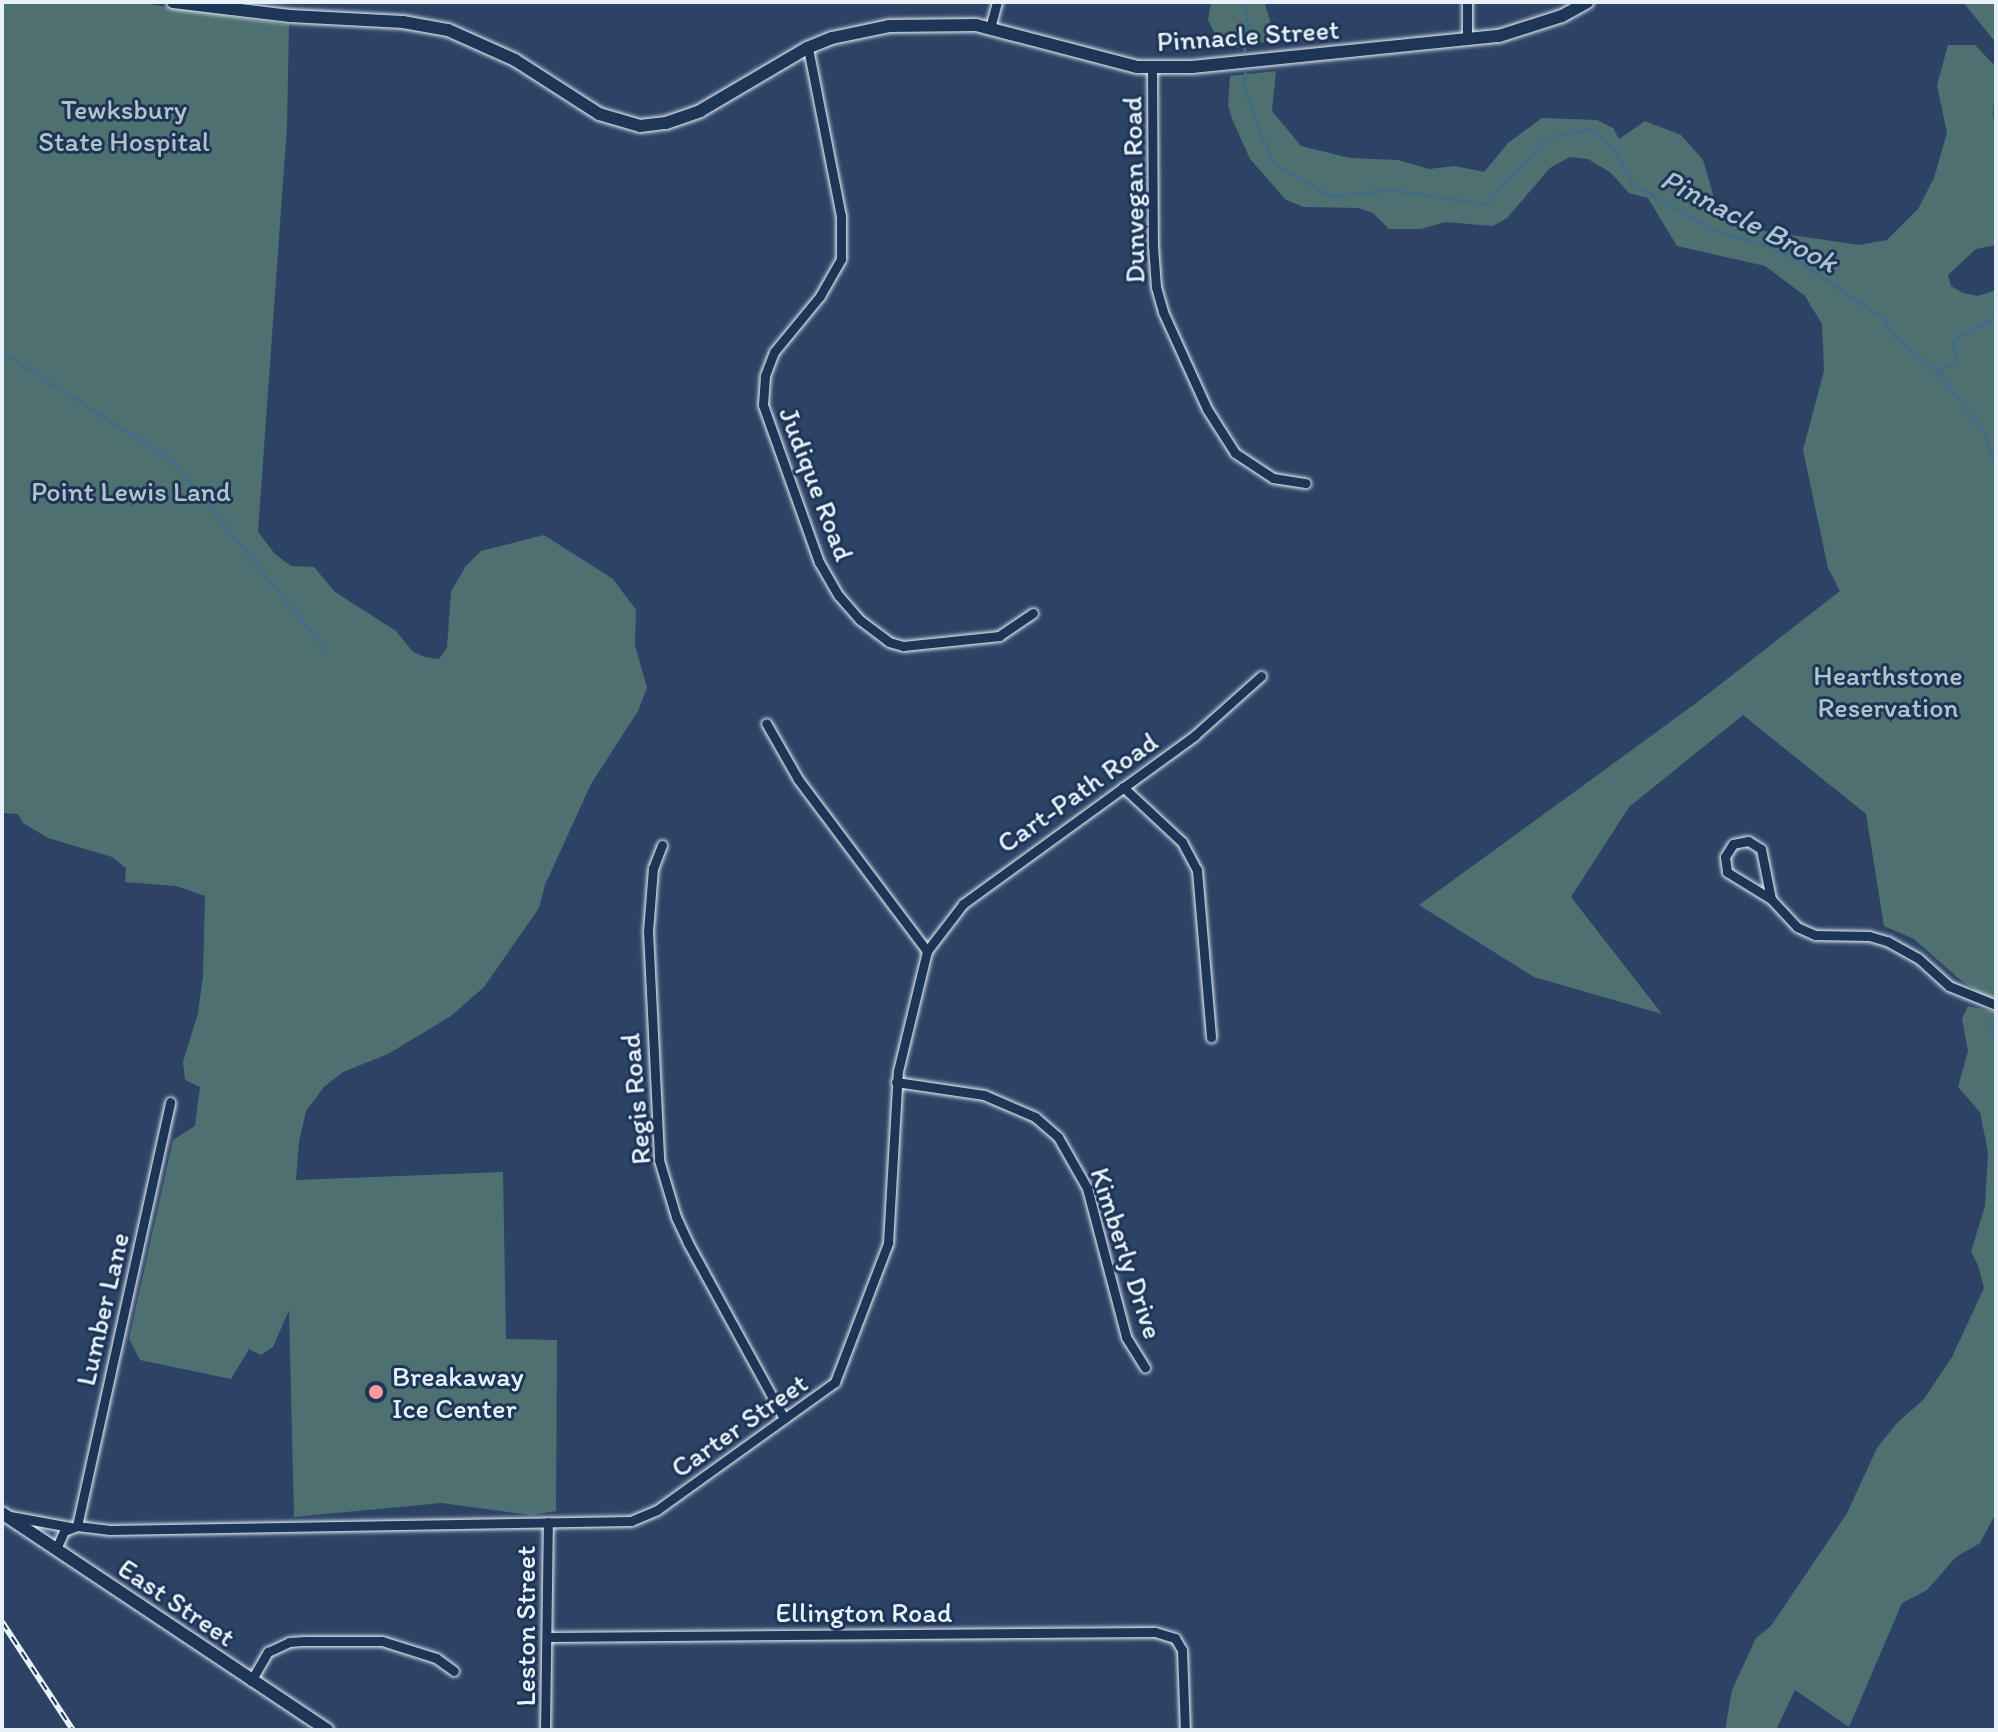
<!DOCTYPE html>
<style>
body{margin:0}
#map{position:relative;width:1998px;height:1732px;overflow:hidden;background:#2c4366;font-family:Itim,sans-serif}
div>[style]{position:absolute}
.green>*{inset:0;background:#4f7070}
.stream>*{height:3px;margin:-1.5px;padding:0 1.5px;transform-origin:1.5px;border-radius:1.5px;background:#416c88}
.roads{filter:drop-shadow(0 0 2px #e8f1f8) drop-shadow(0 0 2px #e8f1f8)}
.street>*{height:9px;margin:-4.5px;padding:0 4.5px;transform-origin:4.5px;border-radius:4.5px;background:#1d3557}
.secondary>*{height:12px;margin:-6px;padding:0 6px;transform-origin:6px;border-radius:6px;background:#1d3557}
.rail>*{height:6px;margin-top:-3px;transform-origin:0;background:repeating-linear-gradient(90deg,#1d3557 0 9px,#e8f1f8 0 18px);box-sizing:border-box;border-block:2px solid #e8f1f8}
.dots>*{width:22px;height:22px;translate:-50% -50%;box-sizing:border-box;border:4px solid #1d3557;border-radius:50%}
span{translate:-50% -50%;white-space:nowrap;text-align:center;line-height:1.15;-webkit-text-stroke:6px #1d3557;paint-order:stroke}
.street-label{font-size:28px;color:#e8f1f8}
.park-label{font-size:28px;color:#b2c4c8}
.poi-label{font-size:28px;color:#e8f1f8}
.left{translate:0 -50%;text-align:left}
.water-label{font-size:30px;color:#aec2d1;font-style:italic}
.frame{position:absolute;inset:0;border:4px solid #e8f1f8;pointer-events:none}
</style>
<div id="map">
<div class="green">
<i style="clip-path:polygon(2px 2px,135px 2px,289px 25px,287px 126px,258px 532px,275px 554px,291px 566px,314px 567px,335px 592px,396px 631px,413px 652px,425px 657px,439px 659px,447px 648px,451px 591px,466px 566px,481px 551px,544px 535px,613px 579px,636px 610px,635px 645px,647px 688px,638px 711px,591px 784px,545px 885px,539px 908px,484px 987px,451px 1016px,388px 1054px,343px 1072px,324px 1087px,306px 1111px,299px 1142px,296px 1180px,503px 1172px,506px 1339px,557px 1340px,556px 1511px,531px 1515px,441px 1503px,294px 1517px,289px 1310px,273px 1347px,261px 1355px,249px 1349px,231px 1379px,140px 1360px,129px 1339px,173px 1140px,195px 1126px,200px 1087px,185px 1080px,183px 1062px,198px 1013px,203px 976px,205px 896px,176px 886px,125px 882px,126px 868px,112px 857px,48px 838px,23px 823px,18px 814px,2px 813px)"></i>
<i style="clip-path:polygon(1211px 2px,1264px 2px,1273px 29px,1269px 41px,1231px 49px,1220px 44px,1208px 20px)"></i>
<i style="clip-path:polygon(1963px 2px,1996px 2px,1996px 43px)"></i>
<i style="clip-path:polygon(1948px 45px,1975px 45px,1996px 67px,1993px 115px,1996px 135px,1996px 245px,1976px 249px,1948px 275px,1951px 286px,1963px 293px,1978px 296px,1996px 290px,1996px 999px,1983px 996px,1958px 978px,1914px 939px,1884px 926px,1866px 814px,1743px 715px,1629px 807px,1571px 897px,1662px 1014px,1534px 977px,1419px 905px,1699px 701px,1840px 591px,1828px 568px,1803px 450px,1824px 371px,1822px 324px,1805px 296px,1765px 266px,1677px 246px,1648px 198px,1629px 193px,1610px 172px,1588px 159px,1570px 157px,1550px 168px,1507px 218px,1493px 226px,1445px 222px,1421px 229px,1389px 229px,1373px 213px,1359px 208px,1304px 207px,1286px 200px,1250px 159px,1232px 119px,1228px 105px,1230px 76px,1276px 71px,1272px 111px,1301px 146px,1350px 158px,1398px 160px,1429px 169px,1455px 166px,1484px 172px,1508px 143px,1542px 118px,1597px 120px,1613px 128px,1619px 139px,1645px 121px,1681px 135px,1703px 160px,1713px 194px,1713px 212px,1764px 231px,1859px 245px,1887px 240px,1918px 209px,1934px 178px,1947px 133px,1937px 85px)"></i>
<i style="clip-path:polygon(1968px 1006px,1996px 1012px,1996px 1513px,1980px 1543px,1956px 1557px,1927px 1590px,1902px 1603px,1849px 1727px,1795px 1690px,1776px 1730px,1725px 1730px,1732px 1690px,1756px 1638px,1771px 1626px,1847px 1513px,1877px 1448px,1897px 1423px,1924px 1399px,1952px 1357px,1984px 1288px,1978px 1265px,1971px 1252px,1985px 1206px,1988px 1152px,1980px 1112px,1958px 1087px,1968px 1051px,1962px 1019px)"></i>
</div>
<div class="stream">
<i style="left:1242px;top:2px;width:16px;rotate:72deg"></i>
<i style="left:1247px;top:17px;width:33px;rotate:95deg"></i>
<i style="left:1245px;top:73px;width:16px;rotate:94deg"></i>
<i style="left:1244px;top:89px;width:78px;rotate:69deg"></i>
<i style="left:1272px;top:162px;width:67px;rotate:30.4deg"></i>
<i style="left:1330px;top:196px;width:63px;rotate:-5.4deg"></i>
<i style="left:1393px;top:190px;width:93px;rotate:8.7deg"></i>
<i style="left:1485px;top:204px;width:92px;rotate:-46.8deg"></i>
<i style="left:1548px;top:137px;width:42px;rotate:-11deg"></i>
<i style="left:1589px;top:129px;width:27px;rotate:36deg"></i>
<i style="left:1611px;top:145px;width:48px;rotate:59.7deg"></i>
<i style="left:1635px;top:186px;width:91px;rotate:28.8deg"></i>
<i style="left:1715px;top:230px;width:59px;rotate:16.6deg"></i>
<i style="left:1772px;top:247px;width:31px;rotate:29deg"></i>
<i style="left:1799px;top:262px;width:101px;rotate:33.7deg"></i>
<i style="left:1883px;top:318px;width:20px;rotate:60deg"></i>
<i style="left:1893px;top:335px;width:57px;rotate:40.1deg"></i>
<i style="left:1937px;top:372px;width:74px;rotate:51.6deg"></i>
<i style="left:1983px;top:430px;width:40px;rotate:71.1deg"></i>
<i style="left:2px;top:352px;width:201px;rotate:32.6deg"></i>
<i style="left:171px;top:460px;width:245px;rotate:50.8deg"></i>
<i style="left:1938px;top:372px;width:20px;rotate:-33deg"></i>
<i style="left:1955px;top:361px;width:21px;rotate:-95deg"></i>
<i style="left:1953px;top:340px;width:44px;rotate:-28.3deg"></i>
<i style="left:1992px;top:319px;width:16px;rotate:-76deg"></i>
<i style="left:1996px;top:940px;width:28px;rotate:90deg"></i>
<i style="left:1990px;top:1021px;width:30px;rotate:78deg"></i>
</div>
<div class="roads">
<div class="street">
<i style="left:1467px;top:2px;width:38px;rotate:90deg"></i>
<i style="left:990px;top:28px;width:27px;rotate:-75deg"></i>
<i style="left:808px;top:48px;width:171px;rotate:78.9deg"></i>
<i style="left:841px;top:216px;width:43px;rotate:90deg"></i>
<i style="left:841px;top:259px;width:43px;rotate:119.6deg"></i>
<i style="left:820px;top:296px;width:72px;rotate:129.4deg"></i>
<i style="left:774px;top:352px;width:26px;rotate:111deg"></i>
<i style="left:765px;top:376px;width:29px;rotate:94deg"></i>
<i style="left:763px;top:405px;width:167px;rotate:70.4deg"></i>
<i style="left:819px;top:562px;width:39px;rotate:60deg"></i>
<i style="left:839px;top:596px;width:32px;rotate:49deg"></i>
<i style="left:860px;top:620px;width:36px;rotate:37deg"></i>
<i style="left:889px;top:642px;width:15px;rotate:16deg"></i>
<i style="left:903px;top:646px;width:97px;rotate:-5.9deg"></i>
<i style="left:999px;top:636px;width:41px;rotate:-34.1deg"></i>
<i style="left:1152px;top:67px;width:179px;rotate:89.7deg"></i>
<i style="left:1153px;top:246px;width:41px;rotate:85.8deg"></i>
<i style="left:1156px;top:287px;width:26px;rotate:74deg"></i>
<i style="left:1163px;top:312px;width:107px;rotate:65.6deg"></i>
<i style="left:1207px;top:409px;width:52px;rotate:57.5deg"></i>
<i style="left:1235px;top:453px;width:45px;rotate:33.3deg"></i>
<i style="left:1273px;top:478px;width:33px;rotate:9deg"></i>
<i style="left:1123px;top:787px;width:81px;rotate:43deg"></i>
<i style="left:1182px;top:842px;width:32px;rotate:62deg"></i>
<i style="left:1197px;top:870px;width:168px;rotate:85.2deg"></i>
<i style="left:662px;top:845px;width:25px;rotate:111deg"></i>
<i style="left:653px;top:868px;width:63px;rotate:94.5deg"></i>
<i style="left:648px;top:931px;width:229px;rotate:87.2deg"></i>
<i style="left:659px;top:1160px;width:59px;rotate:73.4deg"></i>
<i style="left:676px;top:1217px;width:29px;rotate:65deg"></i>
<i style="left:688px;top:1243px;width:200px;rotate:61.3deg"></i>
<i style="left:1771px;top:899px;width:51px;rotate:-101.3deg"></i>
<i style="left:1761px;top:849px;width:15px;rotate:-148deg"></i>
<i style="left:1748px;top:841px;width:15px;rotate:169deg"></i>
<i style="left:1733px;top:844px;width:15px;rotate:122deg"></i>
<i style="left:1725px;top:857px;width:15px;rotate:82deg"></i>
<i style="left:1727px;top:872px;width:52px;rotate:31.5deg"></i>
<i style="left:1771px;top:899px;width:38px;rotate:47deg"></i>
<i style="left:1797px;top:927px;width:20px;rotate:24deg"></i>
<i style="left:1815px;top:935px;width:54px;rotate:1.1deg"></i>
<i style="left:1869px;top:936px;width:19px;rotate:16deg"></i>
<i style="left:1887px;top:941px;width:35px;rotate:29deg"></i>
<i style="left:1918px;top:958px;width:42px;rotate:42.1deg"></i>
<i style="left:1949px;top:986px;width:51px;rotate:22deg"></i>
<i style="left:927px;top:951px;width:59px;rotate:-52.5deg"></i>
<i style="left:963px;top:904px;width:286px;rotate:-36deg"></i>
<i style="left:1194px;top:736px;width:90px;rotate:-41.8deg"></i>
<i style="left:896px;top:1082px;width:89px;rotate:8.4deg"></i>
<i style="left:984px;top:1095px;width:56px;rotate:23.3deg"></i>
<i style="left:1035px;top:1117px;width:30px;rotate:41deg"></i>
<i style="left:1058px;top:1137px;width:59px;rotate:60.4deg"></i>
<i style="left:1087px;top:1188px;width:154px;rotate:75.3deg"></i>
<i style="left:1126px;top:1337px;width:36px;rotate:58deg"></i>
<i style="left:10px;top:1516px;width:61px;rotate:10.4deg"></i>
<i style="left:77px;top:1526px;width:434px;rotate:-77.6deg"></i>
<i style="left:56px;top:1549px;width:20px;rotate:-66deg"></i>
<i style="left:64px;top:1531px;width:14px;rotate:-21deg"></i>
<i style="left:77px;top:1526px;width:33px;rotate:7deg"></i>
<i style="left:110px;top:1530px;width:521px;rotate:-0.99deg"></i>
<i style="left:631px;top:1521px;width:28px;rotate:-23deg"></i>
<i style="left:657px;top:1510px;width:219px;rotate:-35.7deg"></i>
<i style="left:835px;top:1382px;width:149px;rotate:-69.1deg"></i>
<i style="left:888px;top:1243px;width:172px;rotate:-86.7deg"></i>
<i style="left:898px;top:1071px;width:123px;rotate:-76.4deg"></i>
<i style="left:927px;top:951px;width:215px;rotate:-126.9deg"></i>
<i style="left:798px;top:779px;width:64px;rotate:-119.7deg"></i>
<i style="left:548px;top:1637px;width:607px;rotate:-0.47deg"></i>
<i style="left:1155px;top:1632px;width:21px;rotate:17deg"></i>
<i style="left:1175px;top:1638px;width:14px;rotate:60deg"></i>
<i style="left:1182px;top:1650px;width:80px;rotate:87.9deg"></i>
<i style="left:251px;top:1681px;width:34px;rotate:-60deg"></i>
<i style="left:268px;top:1652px;width:23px;rotate:-25deg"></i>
<i style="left:289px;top:1642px;width:16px;rotate:-4deg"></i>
<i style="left:305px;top:1641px;width:77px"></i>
<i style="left:382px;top:1641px;width:57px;rotate:17.5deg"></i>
<i style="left:436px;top:1658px;width:22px;rotate:36deg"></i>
<i style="left:545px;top:1730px;width:208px;rotate:-89.2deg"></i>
</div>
<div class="secondary">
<i style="left:173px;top:2px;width:118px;rotate:6.8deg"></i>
<i style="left:290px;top:16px;width:113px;rotate:3deg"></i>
<i style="left:403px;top:22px;width:46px;rotate:10.1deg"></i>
<i style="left:448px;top:30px;width:73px;rotate:24.1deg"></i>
<i style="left:515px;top:60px;width:100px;rotate:32.7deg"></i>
<i style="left:599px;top:114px;width:43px;rotate:16.3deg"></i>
<i style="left:640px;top:126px;width:26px;rotate:-7deg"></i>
<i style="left:666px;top:123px;width:36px;rotate:-19deg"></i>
<i style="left:700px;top:111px;width:124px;rotate:-30.5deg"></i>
<i style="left:807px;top:48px;width:27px;rotate:-22deg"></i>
<i style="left:832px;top:38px;width:58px;rotate:-11.9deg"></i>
<i style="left:889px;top:26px;width:87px;rotate:-0.7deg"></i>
<i style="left:976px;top:25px;width:166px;rotate:14.6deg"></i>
<i style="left:1137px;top:67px;width:55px"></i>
<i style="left:1192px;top:67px;width:309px;rotate:-5.8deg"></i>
<i style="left:1499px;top:36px;width:66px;rotate:-17.6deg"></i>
<i style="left:1562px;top:16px;width:29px;rotate:-29deg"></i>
<i style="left:2px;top:1513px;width:391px;rotate:33.7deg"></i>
</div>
</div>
<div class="rail">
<i style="left:2px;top:1622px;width:129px;rotate:56.7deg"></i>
</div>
<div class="dots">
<i style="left:376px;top:1392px;background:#ff9aa2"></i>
</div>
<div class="street-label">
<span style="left:1248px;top:35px;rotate:-4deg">Pinnacle Street</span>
<span style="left:1133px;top:190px;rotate:-91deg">Dunvegan Road</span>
<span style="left:817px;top:484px;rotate:69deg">Judique Road</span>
<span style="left:1077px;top:792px;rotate:-35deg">Cart-Path Road</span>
<span style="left:635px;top:1099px;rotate:-95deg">Regis Road</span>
<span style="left:1127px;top:1253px;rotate:72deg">Kimberly Drive</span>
<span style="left:102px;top:1309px;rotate:-77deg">Lumber Lane</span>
<span style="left:739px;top:1425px;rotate:-35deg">Carter Street</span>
<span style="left:177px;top:1602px;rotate:34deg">East Street</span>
<span style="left:864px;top:1612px">Ellington Road</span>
<span style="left:525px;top:1626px;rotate:-90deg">Leston Street</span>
</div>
<div class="park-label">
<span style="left:124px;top:125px">Tewksbury<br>State Hospital</span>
<span style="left:131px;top:491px">Point Lewis Land</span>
<span style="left:1888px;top:691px">Hearthstone<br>Reservation</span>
</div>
<div class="poi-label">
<span class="left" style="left:392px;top:1392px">Breakaway<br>Ice Center</span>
</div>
<div class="water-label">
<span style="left:1749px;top:221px;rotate:27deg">Pinnacle Brook</span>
</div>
<div class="frame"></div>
</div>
